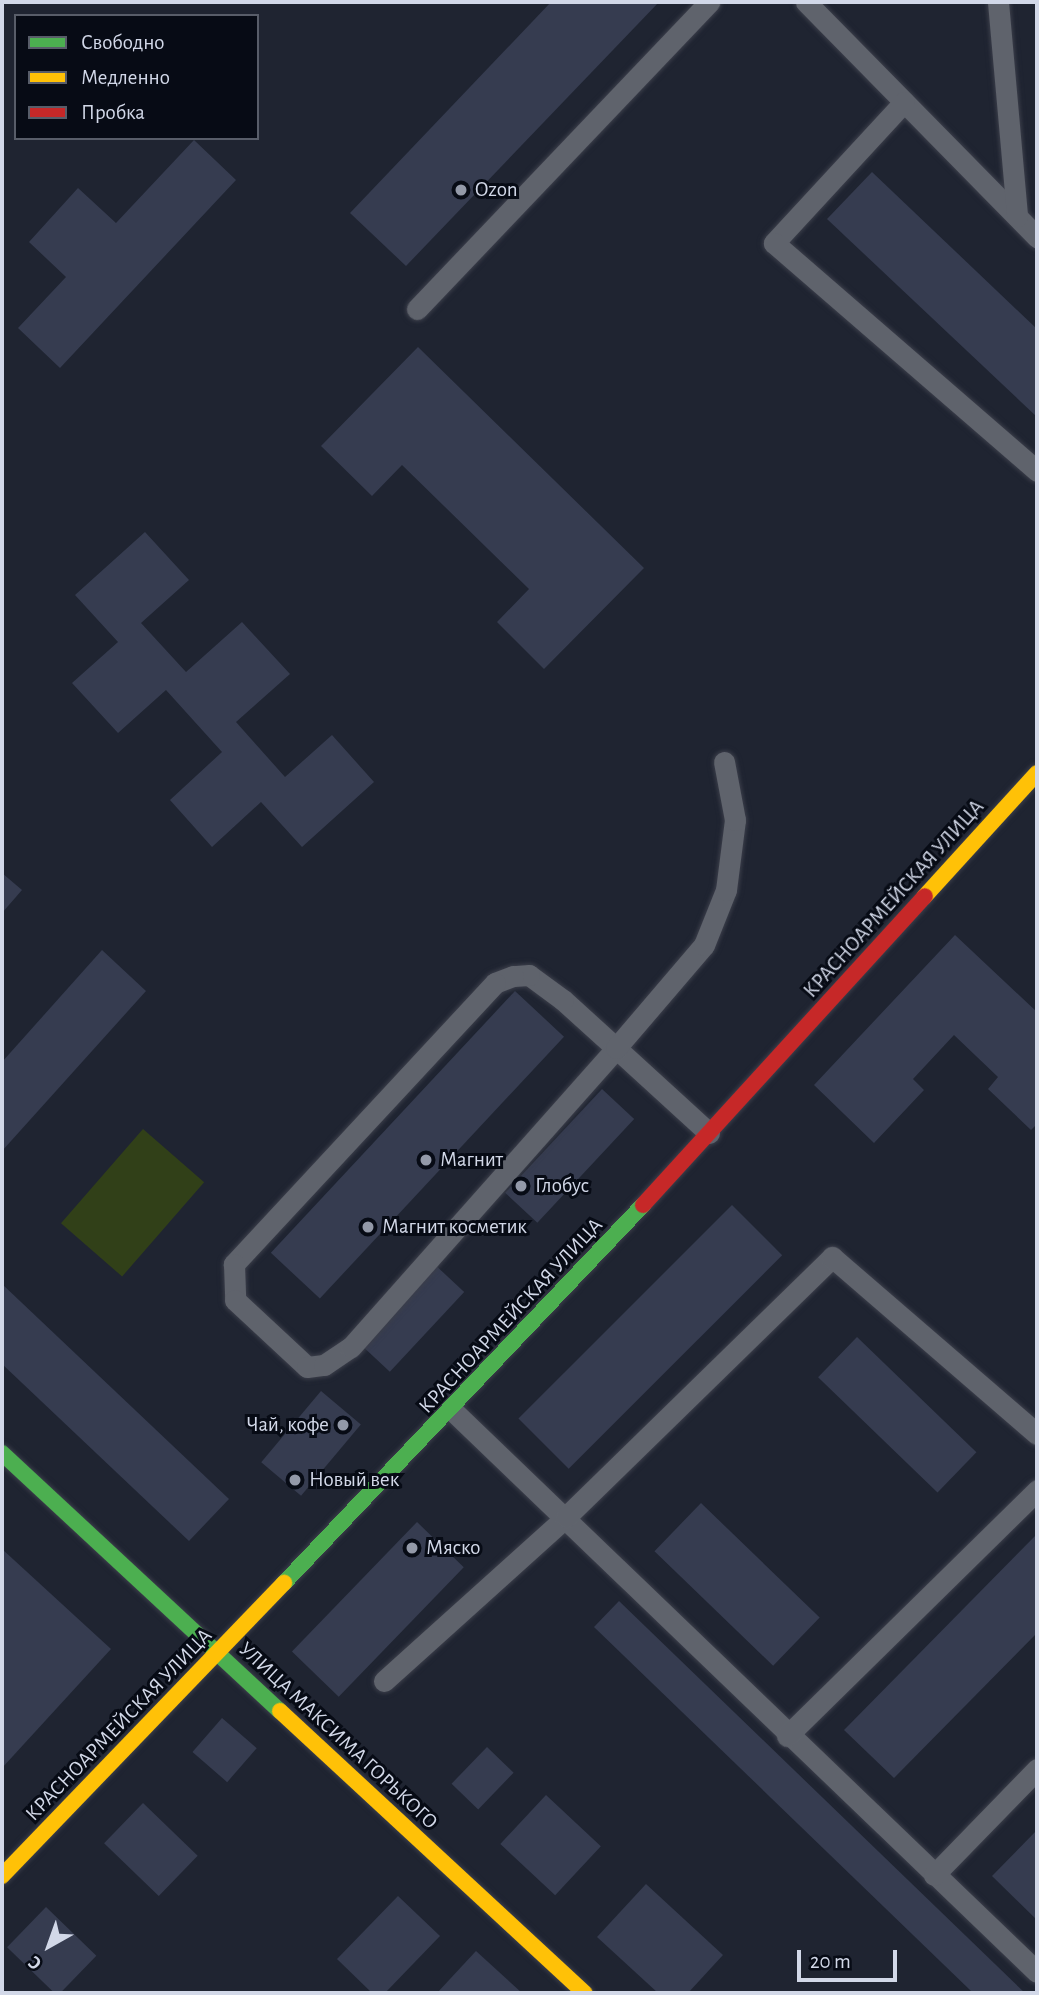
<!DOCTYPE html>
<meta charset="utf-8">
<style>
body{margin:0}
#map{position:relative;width:1039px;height:1995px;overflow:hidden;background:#1f2431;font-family:"Alegreya Sans",sans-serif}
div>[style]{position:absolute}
.green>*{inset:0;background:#314018;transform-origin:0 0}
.building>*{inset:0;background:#363c50;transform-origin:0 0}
.roads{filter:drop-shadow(0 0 2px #3b3e4a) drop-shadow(0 0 2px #3b3e4a)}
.lane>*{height:21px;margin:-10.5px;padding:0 10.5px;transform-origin:10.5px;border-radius:10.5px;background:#5f636c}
.fast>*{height:16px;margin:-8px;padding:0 8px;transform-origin:8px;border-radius:8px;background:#4caf50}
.slow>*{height:16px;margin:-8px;padding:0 8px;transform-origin:8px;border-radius:8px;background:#ffc107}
.jam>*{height:16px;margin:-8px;padding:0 8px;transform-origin:8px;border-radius:8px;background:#c62828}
.dots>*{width:19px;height:19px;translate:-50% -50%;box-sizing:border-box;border:4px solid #070b15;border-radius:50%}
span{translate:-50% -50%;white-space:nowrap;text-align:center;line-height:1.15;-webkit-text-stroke:6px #070b15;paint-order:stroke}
.poi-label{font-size:21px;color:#d2d8e8}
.left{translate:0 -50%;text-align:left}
.right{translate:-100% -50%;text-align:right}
.street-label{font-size:21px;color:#d2d8e8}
.frame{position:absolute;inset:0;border:4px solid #d2d8e8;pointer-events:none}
.legend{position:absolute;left:14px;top:14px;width:245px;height:126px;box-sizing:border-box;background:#070b15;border:2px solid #585d69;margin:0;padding:9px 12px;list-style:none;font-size:21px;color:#d2d8e8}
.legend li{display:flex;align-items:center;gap:14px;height:35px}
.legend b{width:35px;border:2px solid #585d69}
.north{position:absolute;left:14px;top:1911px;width:70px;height:70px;-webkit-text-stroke:5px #070b15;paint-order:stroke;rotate:220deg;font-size:19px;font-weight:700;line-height:28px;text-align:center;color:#d2d8e8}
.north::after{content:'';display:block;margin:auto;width:24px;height:32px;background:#d2d8e8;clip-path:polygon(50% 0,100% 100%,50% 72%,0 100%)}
.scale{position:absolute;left:797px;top:1950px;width:100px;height:32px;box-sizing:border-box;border:4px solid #d2d8e8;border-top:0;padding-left:9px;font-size:21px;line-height:24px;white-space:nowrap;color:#d2d8e8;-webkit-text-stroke:5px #070b15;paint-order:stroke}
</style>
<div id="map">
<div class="green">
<i style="left:143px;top:1129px;width:81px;height:125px;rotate:41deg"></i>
</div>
<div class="building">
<i style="clip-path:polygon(551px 2px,659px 2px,406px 266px,350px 213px)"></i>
<i style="clip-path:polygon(194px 140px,236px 180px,60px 368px,18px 328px,66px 277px,29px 242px,78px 188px,116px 223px)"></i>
<i style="clip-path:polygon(872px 172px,1037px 329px,1037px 417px,827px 219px)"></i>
<i style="clip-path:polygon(418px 347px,644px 568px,544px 669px,497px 622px,529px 589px,402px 465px,372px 496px,321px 446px)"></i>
<i style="clip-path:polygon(145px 532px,189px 580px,141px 623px,186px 672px,242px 622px,290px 674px,236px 722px,285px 777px,332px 735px,374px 782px,302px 847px,261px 802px,212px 847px,170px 800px,222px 752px,166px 690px,118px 733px,72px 683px,118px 642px,75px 595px)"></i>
<i style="clip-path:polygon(2px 873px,22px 890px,2px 913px)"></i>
<i style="clip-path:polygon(955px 935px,1037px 1012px,1037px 1124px,1031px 1130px,988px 1089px,998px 1077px,954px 1035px,913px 1079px,924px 1090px,874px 1143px,814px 1085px)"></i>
<i style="clip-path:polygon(102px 950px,146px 991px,2px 1151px,2px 1062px)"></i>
<i style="left:515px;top:991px;width:67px;height:358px;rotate:43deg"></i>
<i style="left:602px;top:1089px;width:44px;height:142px;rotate:43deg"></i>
<i style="left:732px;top:1205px;width:71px;height:302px;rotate:45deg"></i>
<i style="left:432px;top:1262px;width:44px;height:109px;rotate:43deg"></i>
<i style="clip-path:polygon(2px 1284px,229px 1499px,189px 1541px,2px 1364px)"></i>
<i style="left:857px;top:1337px;width:166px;height:56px;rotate:44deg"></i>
<i style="left:321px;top:1391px;width:52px;height:93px;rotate:40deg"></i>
<i style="left:701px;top:1503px;width:165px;height:67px;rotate:44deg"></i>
<i style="left:417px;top:1522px;width:65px;height:180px;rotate:44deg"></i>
<i style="clip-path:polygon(1037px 1534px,1037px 1633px,894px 1778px,844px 1730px)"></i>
<i style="clip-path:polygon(2px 1549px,111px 1649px,2px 1768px)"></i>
<i style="left:619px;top:1601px;width:567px;height:36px;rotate:44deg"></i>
<i style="left:222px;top:1718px;width:46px;height:45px;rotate:41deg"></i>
<i style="left:487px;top:1747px;width:37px;height:51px;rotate:44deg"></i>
<i style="left:546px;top:1795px;width:75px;height:67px;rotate:43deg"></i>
<i style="left:143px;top:1803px;width:76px;height:56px;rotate:44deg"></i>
<i style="clip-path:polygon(1037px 1830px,1037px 1920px,992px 1876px)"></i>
<i style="clip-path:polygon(646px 1884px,723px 1955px,688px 1993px,658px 1993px,597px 1937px)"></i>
<i style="clip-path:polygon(398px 1896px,440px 1936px,385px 1993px,372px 1993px,337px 1959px)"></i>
<i style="left:46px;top:1907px;width:70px;height:56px;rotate:44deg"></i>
<i style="clip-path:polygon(476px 1951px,522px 1993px,437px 1993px)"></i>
</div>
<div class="roads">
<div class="lane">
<i style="left:806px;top:2px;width:330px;rotate:45.5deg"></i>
<i style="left:998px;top:2px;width:215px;rotate:84.9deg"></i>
<i style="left:904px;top:102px;width:192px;rotate:132.7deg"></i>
<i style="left:774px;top:243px;width:348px;rotate:40.9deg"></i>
<i style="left:417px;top:309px;width:424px;rotate:-46.4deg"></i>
<i style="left:709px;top:1133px;width:126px;rotate:-137.6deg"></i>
<i style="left:616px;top:1048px;width:72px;rotate:-137.8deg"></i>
<i style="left:563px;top:1000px;width:42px;rotate:-143.7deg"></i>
<i style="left:529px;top:975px;width:16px;rotate:176deg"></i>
<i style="left:513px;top:976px;width:19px;rotate:159deg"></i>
<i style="left:495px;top:983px;width:384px;rotate:132.9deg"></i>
<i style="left:234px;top:1264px;width:36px;rotate:88deg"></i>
<i style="left:235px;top:1300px;width:98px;rotate:42.9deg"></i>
<i style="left:307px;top:1367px;width:17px;rotate:-7deg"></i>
<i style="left:324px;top:1365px;width:32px;rotate:-34deg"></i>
<i style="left:351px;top:1347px;width:400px;rotate:-48.4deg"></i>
<i style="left:616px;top:1048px;width:135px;rotate:-49.5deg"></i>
<i style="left:704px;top:945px;width:59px;rotate:-68.2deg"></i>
<i style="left:726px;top:890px;width:71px;rotate:-82.7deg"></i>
<i style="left:735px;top:820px;width:59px;rotate:-100.7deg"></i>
<i style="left:452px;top:1410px;width:811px;rotate:43.85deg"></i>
<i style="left:384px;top:1681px;width:245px;rotate:-42deg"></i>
<i style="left:566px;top:1517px;width:372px;rotate:-44.3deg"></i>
<i style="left:832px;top:1257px;width:271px;rotate:40.8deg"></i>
<i style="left:787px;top:1736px;width:351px;rotate:-44.5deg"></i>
<i style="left:934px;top:1875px;width:148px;rotate:-45.8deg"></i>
</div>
<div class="fast">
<i style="left:2px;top:1453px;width:379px;rotate:42.9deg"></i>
<i style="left:284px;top:1583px;width:521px;rotate:-46.48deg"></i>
</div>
<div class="slow">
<i style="left:925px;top:896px;width:166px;rotate:-47.7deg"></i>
<i style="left:280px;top:1711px;width:415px;rotate:42.8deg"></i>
<i style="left:2px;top:1876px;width:407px;rotate:-46.1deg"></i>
</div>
<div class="jam">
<i style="left:643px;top:1205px;width:418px;rotate:-47.6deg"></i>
</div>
</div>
<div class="dots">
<i style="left:461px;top:190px;background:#9399a8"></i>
<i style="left:426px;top:1160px;background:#9399a8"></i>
<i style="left:521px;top:1186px;background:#9399a8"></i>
<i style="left:368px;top:1227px;background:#9399a8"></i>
<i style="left:343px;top:1425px;background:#9399a8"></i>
<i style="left:295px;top:1480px;background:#9399a8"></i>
<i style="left:412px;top:1548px;background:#9399a8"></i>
</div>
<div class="poi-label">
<span class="left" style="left:475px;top:190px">Ozon</span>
<span class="left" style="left:440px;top:1160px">Магнит</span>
<span class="left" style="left:535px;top:1186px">Глобус</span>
<span class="left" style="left:382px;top:1227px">Магнит косметик</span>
<span class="right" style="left:329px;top:1425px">Чай, кофе</span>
<span class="left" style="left:309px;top:1480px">Новый век</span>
<span class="left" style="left:426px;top:1548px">Мяско</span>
</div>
<div class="street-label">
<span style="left:894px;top:899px;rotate:-48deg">КРАСНОАРМЕЙСКАЯ УЛИЦА</span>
<span style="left:511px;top:1316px;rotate:-47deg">КРАСНОАРМЕЙСКАЯ УЛИЦА</span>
<span style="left:119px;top:1725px;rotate:-46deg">КРАСНОАРМЕЙСКАЯ УЛИЦА</span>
<span style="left:338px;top:1736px;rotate:43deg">УЛИЦА МАКСИМА ГОРЬКОГО</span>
</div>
<div class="frame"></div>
<ul class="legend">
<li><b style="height:9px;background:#4caf50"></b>Свободно</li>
<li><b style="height:9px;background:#ffc107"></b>Медленно</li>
<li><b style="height:9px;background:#c62828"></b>Пробка</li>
</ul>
<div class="north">С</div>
<div class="scale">20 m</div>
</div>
